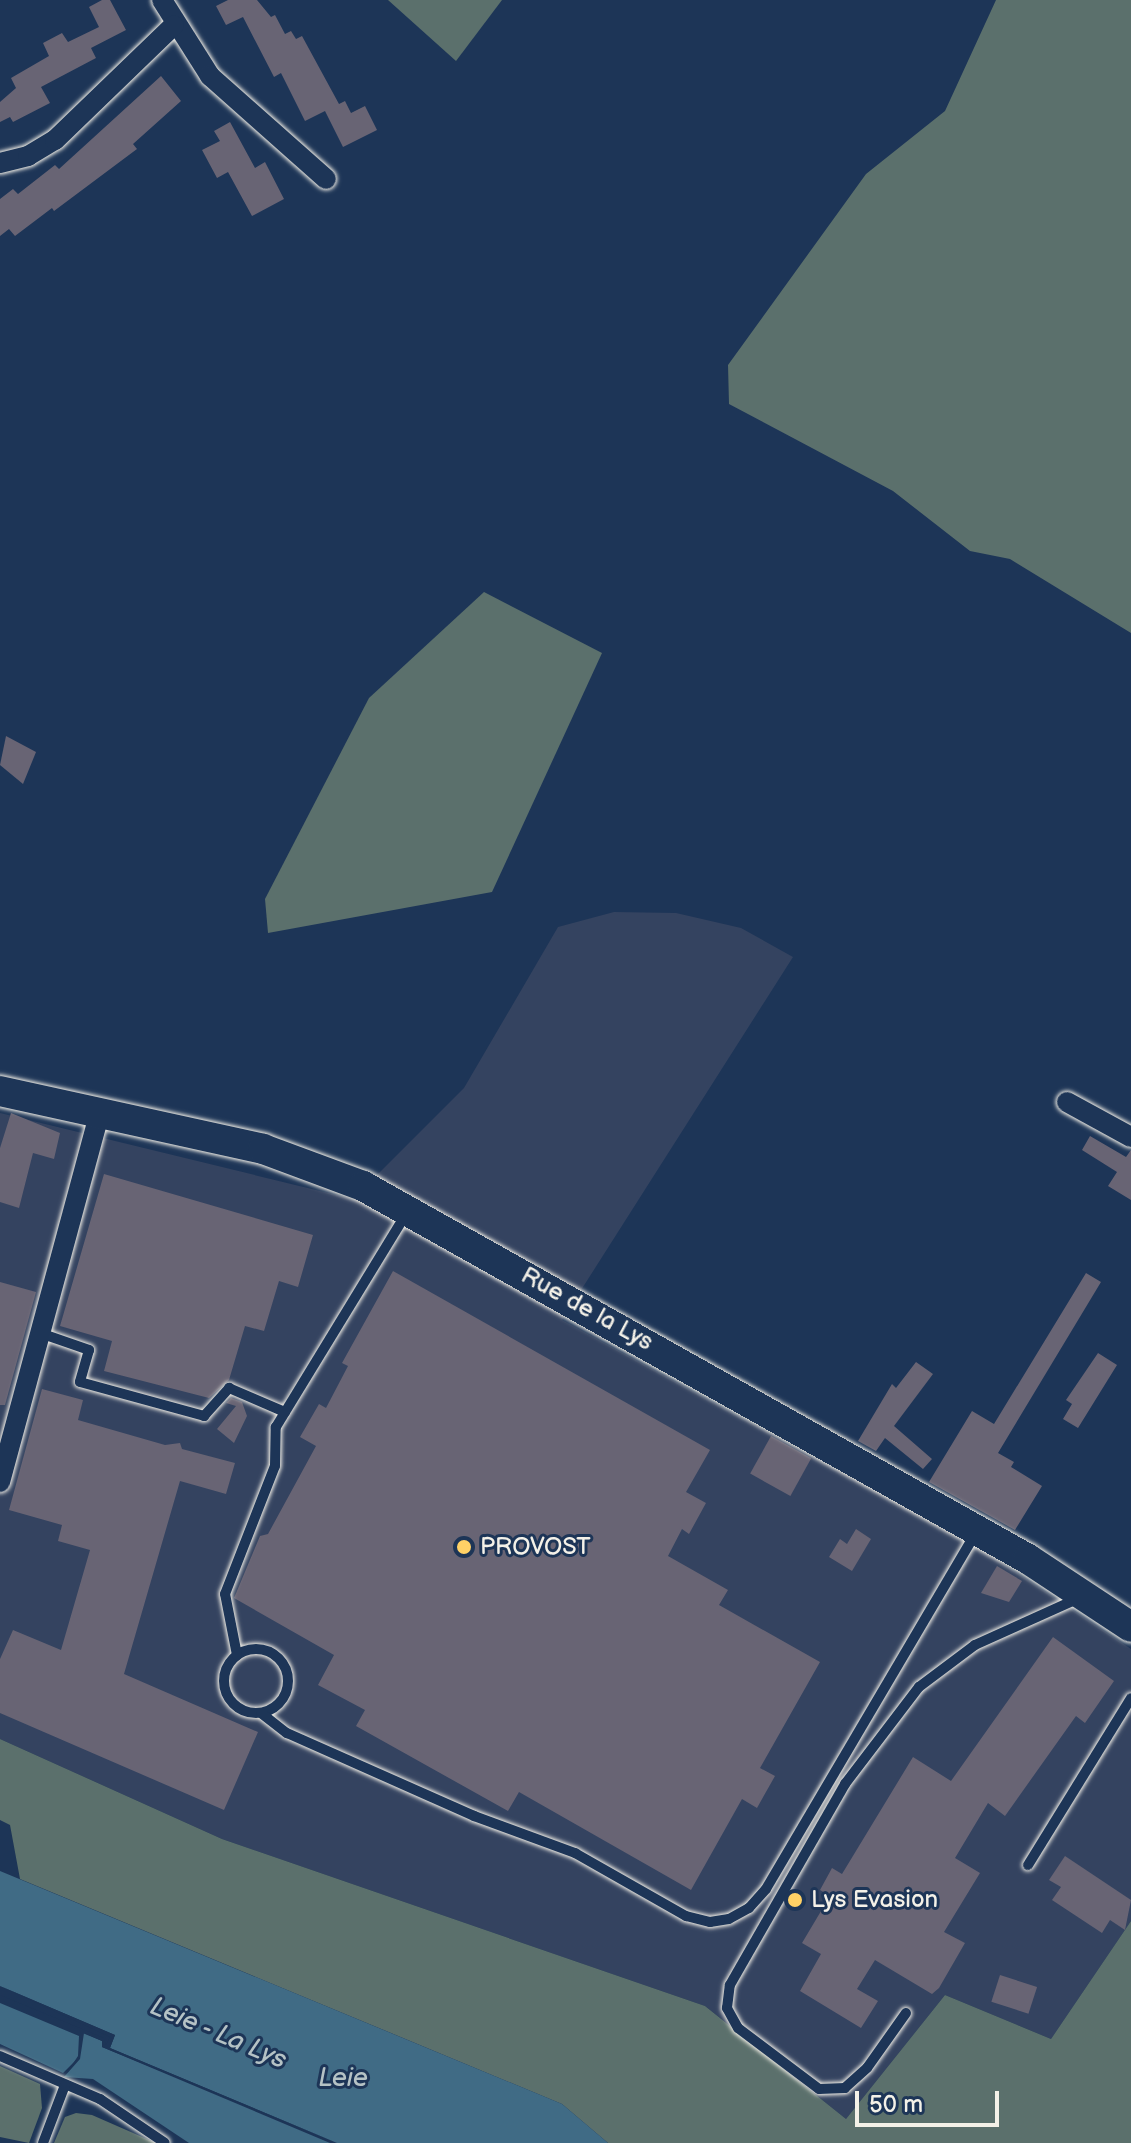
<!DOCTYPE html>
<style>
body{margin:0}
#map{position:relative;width:1131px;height:2143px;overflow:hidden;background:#1d3557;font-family:"Balsamiq Sans",sans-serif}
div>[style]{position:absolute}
.built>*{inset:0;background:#344360}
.green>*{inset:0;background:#5b706c}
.water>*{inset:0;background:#406b85}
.pier>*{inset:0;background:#1d3557}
.building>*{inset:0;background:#686474;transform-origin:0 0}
.roads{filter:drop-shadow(0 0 2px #f4f1e8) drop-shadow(0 0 2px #f4f1e8)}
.service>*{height:10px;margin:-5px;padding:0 5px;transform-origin:5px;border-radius:5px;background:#1d3557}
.service>.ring{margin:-5px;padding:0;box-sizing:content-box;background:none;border:10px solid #1d3557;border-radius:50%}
.minor>*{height:20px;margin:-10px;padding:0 10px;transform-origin:10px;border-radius:10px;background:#1d3557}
.secondary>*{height:30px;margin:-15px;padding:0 15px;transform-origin:15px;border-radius:15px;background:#1d3557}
.dots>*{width:22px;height:22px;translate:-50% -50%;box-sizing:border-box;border:4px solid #1d3557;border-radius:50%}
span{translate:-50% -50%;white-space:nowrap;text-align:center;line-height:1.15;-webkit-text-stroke:6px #1d3557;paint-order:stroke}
.street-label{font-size:24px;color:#f4f1e8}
.poi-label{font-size:24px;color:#f4f1e8}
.left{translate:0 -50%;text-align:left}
.water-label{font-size:26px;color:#b5c2c5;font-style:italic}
.scale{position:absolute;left:855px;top:2091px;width:144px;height:36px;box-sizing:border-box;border:4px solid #f4f1e8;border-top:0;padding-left:10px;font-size:24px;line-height:28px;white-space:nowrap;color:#f4f1e8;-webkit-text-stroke:6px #1d3557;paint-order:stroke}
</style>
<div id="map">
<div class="built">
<i style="clip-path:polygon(614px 912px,676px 913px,741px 928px,793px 957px,562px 1320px,975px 1545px,1131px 1649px,1131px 1921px,1051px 2039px,945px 1995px,846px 2119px,705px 2006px,222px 1839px,0 1739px,0 1113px,353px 1199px,464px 1088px,558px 927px)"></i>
</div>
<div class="green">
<i style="clip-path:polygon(388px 0,502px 0,456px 61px)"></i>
<i style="clip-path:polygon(996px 0,1131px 0,1131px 633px,1010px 559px,970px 551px,893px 491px,729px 404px,728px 365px,866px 174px,945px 111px)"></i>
<i style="clip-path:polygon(484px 592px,602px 653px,492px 892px,268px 933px,265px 899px,369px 698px)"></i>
<i style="clip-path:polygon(0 1739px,222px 1839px,705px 2006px,846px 2119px,945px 1995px,1051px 2039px,1131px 1921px,1131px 2143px,608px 2143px,562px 2104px,20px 1879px,10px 1825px,0 1820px)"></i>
<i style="clip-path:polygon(0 2066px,40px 2084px,42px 2108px,29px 2143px,0 2137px)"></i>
<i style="clip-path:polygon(76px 2113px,92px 2115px,156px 2143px,54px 2143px,65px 2117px)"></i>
</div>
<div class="water">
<i style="clip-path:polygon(0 1871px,562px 2104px,608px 2143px,337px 2143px,110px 2048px,115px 2035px,0 1986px)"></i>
<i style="clip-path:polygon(0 1999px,102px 2041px,102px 2047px,330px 2143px,189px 2143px,93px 2079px,64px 2077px,78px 2058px,63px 2073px,0 2044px)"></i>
</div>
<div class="pier">
<i style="clip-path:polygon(0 1986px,115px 2035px,110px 2048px,337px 2143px,102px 2047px,102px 2041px,84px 2033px,80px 2059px,64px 2077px,78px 2056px,79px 2036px,0 2003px,0 1995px,104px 2038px,106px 2045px,110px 2037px)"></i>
</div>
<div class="building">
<i style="clip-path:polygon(102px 0,110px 0,126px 30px,91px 48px,96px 58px,41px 87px,50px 103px,13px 122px,10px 117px,0 122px,0 102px,16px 88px,11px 78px,49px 56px,43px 43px,62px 33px,68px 42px,99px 27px,89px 7px)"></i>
<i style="clip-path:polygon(228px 0,257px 0,271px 17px,275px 15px,285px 34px,291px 31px,296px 39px,302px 36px,339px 104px,345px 101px,351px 113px,365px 106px,377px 130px,343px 147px,325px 111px,305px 121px,281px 73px,274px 77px,243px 17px,226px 25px,216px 6px)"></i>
<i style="clip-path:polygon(161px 76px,181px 101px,133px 144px,137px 149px,54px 211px,52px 208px,15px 236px,9px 229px,0 236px,0 199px,13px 189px,18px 194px,55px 165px,59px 169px)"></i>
<i style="clip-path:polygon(230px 122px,255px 168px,265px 162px,284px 199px,252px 216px,228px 172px,217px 178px,202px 150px,220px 141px,214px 131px)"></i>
<i style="clip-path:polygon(6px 736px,36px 752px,23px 784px,0 765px)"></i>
<i style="clip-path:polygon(11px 1113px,60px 1133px,54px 1159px,33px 1153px,19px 1208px,0 1202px,0 1148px)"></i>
<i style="clip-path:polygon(1090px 1136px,1126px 1157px,1131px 1150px,1131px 1200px,1108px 1186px,1117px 1172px,1082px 1150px)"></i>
<i style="clip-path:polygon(104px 1174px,313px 1235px,298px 1287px,279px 1281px,264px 1331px,245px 1326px,229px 1380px,209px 1398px,104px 1371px,112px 1341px,60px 1326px)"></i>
<i style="clip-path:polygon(393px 1271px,710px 1450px,686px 1492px,706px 1503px,689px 1534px,682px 1529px,668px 1556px,728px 1590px,719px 1605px,820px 1662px,760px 1768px,775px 1776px,757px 1808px,742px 1799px,691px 1890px,519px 1792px,508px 1811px,356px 1726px,365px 1710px,318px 1685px,334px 1655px,234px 1598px,260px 1536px,268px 1534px,316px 1446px,300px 1437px,319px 1404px,326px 1408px,348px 1366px,342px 1363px)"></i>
<i style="clip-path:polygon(1086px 1273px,1101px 1282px,998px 1453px,1014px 1462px,1011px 1467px,1042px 1486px,1015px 1530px,929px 1482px,972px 1411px,994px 1424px)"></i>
<i style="clip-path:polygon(0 1282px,36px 1292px,5px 1405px,0 1405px)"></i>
<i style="clip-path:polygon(1098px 1353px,1117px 1365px,1078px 1428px,1063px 1419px,1072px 1404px,1066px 1400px)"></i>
<i style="clip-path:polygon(916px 1362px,933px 1374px,894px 1426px,932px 1459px,923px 1469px,885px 1438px,876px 1451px,858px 1441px,892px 1384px,896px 1388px)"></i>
<i style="clip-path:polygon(42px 1389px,83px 1400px,78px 1420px,165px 1445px,180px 1443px,182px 1449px,235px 1463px,226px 1494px,180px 1481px,124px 1674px,258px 1732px,224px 1810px,0 1713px,0 1659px,13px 1630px,61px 1650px,90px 1550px,58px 1541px,62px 1525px,9px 1510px)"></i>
<i style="clip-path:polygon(231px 1398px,242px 1402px,247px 1416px,234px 1443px,217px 1429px,236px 1406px,226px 1403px)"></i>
<i style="left:771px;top:1436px;width:46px;height:43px;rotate:29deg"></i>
<i style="clip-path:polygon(856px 1529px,871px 1539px,852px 1571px,829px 1557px,840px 1539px,847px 1544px)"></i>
<i style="clip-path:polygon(997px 1566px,1022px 1581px,1009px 1602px,981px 1593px)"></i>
<i style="clip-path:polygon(1053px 1637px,1114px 1681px,1085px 1723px,1076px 1716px,1005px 1816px,988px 1803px,955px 1858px,980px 1873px,944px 1932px,965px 1943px,939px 1988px,932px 1994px,875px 1960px,857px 1989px,878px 2001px,861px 2028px,800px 1991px,821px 1954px,802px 1943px,830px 1896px,820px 1890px,832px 1868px,842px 1874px,913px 1757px,951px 1781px)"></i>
<i style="clip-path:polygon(1065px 1856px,1131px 1900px,1125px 1930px,1110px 1920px,1102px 1933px,1052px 1900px,1061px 1887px,1049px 1880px)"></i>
<i style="left:1000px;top:1975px;width:39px;height:28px;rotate:18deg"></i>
</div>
<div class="roads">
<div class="service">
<i style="left:40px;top:1333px;width:52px;rotate:19.1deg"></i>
<i style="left:89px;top:1350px;width:33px;rotate:106deg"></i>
<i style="left:80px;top:1382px;width:129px;rotate:15.3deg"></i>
<i style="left:204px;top:1416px;width:38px;rotate:-48deg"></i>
<i style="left:229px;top:1388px;width:61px;rotate:23.2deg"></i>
<i class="ring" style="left:224px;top:1649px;width:54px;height:54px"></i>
<i style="left:237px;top:1655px;width:62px;rotate:-101.1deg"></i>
<i style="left:225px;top:1594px;width:137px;rotate:-68.7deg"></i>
<i style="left:275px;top:1466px;width:39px;rotate:-89deg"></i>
<i style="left:276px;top:1427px;width:252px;rotate:-58.6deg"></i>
<i style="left:261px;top:1713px;width:33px;rotate:38deg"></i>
<i style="left:287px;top:1733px;width:205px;rotate:23.9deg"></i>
<i style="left:474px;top:1816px;width:108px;rotate:20.1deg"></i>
<i style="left:575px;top:1853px;width:128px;rotate:29.6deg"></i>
<i style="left:686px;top:1916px;width:25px;rotate:14deg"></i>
<i style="left:710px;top:1922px;width:19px;rotate:-9deg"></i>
<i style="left:729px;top:1919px;width:23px;rotate:-29deg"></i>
<i style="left:749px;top:1908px;width:25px;rotate:-48deg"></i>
<i style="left:766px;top:1889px;width:413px;rotate:-59.5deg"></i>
<i style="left:1028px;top:1865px;width:196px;rotate:-58.3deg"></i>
<i style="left:906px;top:2013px;width:67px;rotate:125.3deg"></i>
<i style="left:867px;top:2068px;width:30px;rotate:138deg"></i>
<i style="left:845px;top:2088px;width:26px;rotate:178deg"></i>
<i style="left:819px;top:2089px;width:101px;rotate:-143deg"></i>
<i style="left:738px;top:2028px;width:23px;rotate:-119deg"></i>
<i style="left:727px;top:2008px;width:23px;rotate:-83deg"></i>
<i style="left:730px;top:1985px;width:232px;rotate:-60.2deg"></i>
<i style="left:845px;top:1784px;width:122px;rotate:-52.7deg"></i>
<i style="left:919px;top:1687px;width:70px;rotate:-36.9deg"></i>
<i style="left:975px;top:1645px;width:112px;rotate:-24.3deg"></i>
<i style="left:0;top:2056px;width:109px;rotate:23.3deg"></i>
<i style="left:100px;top:2099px;width:78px;rotate:34.1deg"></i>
<i style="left:43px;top:2143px;width:62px;rotate:-69.2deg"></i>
</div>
<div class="minor">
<i style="left:162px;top:0;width:90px;rotate:57.7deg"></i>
<i style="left:210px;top:76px;width:155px;rotate:41.6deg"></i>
<i style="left:0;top:163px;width:29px;rotate:-14deg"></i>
<i style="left:28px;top:156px;width:31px;rotate:-31deg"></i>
<i style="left:55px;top:140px;width:165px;rotate:-44deg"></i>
<i style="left:1067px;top:1102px;width:73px;rotate:28.7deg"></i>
<i style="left:0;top:1482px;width:383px;rotate:-74.9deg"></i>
</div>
<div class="secondary">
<i style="left:0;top:1091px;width:269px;rotate:12.4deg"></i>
<i style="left:263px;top:1149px;width:107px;rotate:20.3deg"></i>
<i style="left:363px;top:1186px;width:762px;rotate:29.29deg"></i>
<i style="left:1028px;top:1559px;width:123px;rotate:33.4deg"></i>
</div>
</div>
<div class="dots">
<i style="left:464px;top:1547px;background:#ffd166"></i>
<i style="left:795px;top:1900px;background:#ffd166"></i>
</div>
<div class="street-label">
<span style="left:587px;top:1309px;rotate:29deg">Rue de la Lys</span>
</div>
<div class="poi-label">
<span class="left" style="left:480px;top:1547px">PROVOST</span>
<span class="left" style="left:811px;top:1900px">Lys Evasion</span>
</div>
<div class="water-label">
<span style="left:218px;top:2034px;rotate:23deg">Leie - La Lys</span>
<span style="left:343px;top:2079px">Leie</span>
</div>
<div class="scale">50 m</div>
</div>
